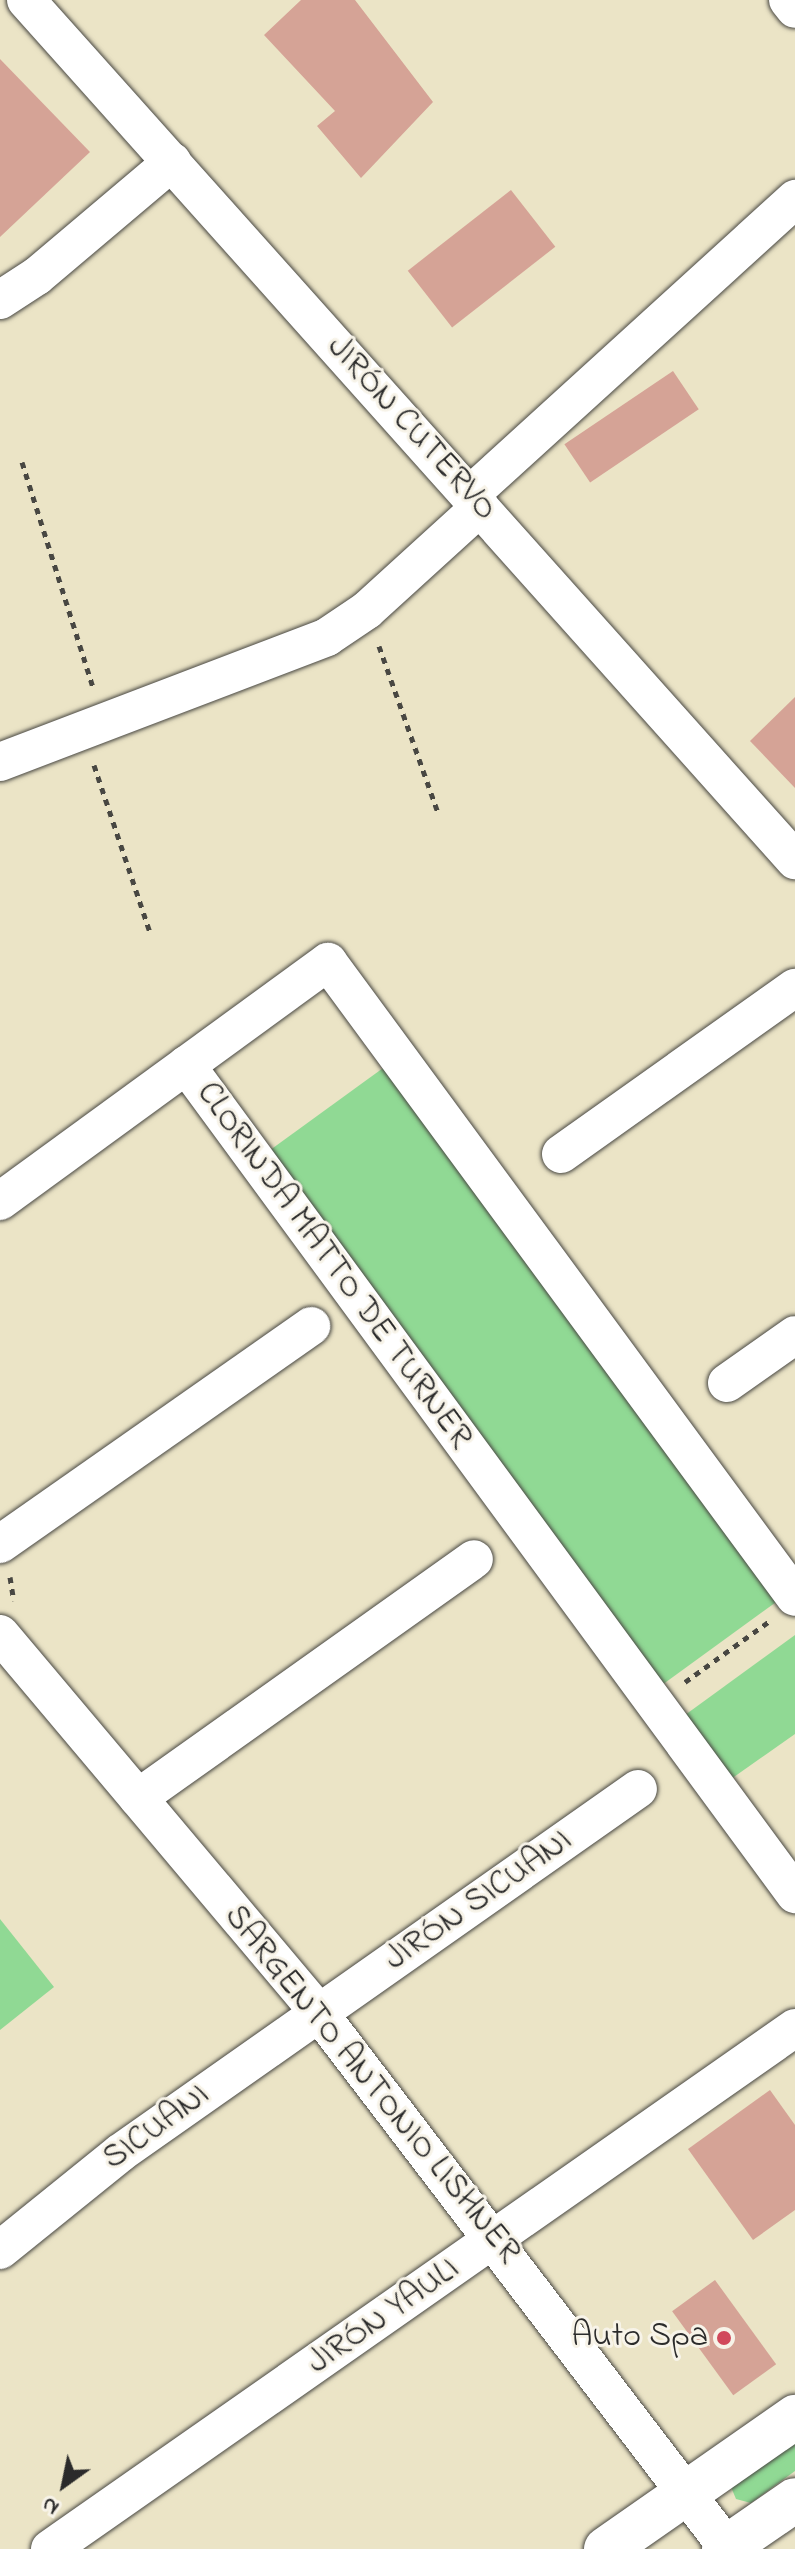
<!DOCTYPE html>
<meta charset="utf-8">
<style>
body{margin:0}
#map{position:relative;width:795px;height:2549px;overflow:hidden;background:#ebe4c6;font-family:"Indie Flower",sans-serif}
div>[style]{position:absolute}
.green>*{inset:0;background:#90d994;transform-origin:0 0}
.building>*{inset:0;background:#d5a396;transform-origin:0 0}
.path>*{height:5px;margin-top:-2.5px;transform-origin:0;background:repeating-linear-gradient(90deg,#484742 0 6px,transparent 0 12px)}
.roads{filter:drop-shadow(0 0 2px #484742) drop-shadow(0 0 2px #484742)}
.street>*{height:38px;margin:-19px;padding:0 19px;transform-origin:19px;border-radius:19px;background:#fff}
.secondary>*{height:44px;margin:-22px;padding:0 22px;transform-origin:22px;border-radius:22px;background:#fff}
.dots>*{width:22px;height:22px;translate:-50% -50%;box-sizing:border-box;border:4px solid #f7f3e8;border-radius:50%}
span{translate:-50% -50%;white-space:nowrap;text-align:center;line-height:1.15;-webkit-text-stroke:6px #f7f3e8;paint-order:stroke}
.street-label{font-size:34px;color:#2b2b2b}
.poi-label{font-size:34px;color:#2b2b2b}
.right{translate:-100% -50%;text-align:right}
.north{position:absolute;left:24px;top:2445px;width:80px;height:80px;-webkit-text-stroke:6px #f7f3e8;paint-order:stroke;rotate:213deg;font-size:22px;font-weight:700;line-height:32px;text-align:center;color:#2b2b2b}
.north::after{content:'';display:block;margin:auto;width:28px;height:36px;background:#2b2b2b;clip-path:polygon(50% 0,100% 100%,50% 72%,0 100%)}
</style>
<div id="map">
<div class="green">
<i style="left:390px;top:1063px;width:663px;height:174px;rotate:54deg"></i>
<i style="clip-path:polygon(795px 1635px,795px 1734px,731px 1779px,685px 1715px)"></i>
<i style="clip-path:polygon(0 1919px,54px 1987px,0 2030px)"></i>
<i style="clip-path:polygon(795px 2438px,795px 2471px,751px 2503px,736px 2499px,731px 2487px)"></i>
</div>
<div class="building">
<i style="clip-path:polygon(301px 0,355px 0,433px 102px,361px 178px,317px 126px,335px 111px,264px 35px)"></i>
<i style="clip-path:polygon(0 59px,90px 152px,0 237px)"></i>
<i style="left:511px;top:190px;width:72px;height:131px;rotate:52deg"></i>
<i style="left:673px;top:371px;width:46px;height:131px;rotate:56deg"></i>
<i style="clip-path:polygon(795px 697px,795px 788px,750px 741px)"></i>
<i style="clip-path:polygon(770px 2090px,795px 2125px,795px 2210px,753px 2240px,688px 2149px)"></i>
<i style="left:715px;top:2280px;width:104px;height:53px;rotate:54deg"></i>
</div>
<div class="path">
<i style="left:22px;top:462px;width:239px;rotate:72.5deg"></i>
<i style="left:379px;top:646px;width:179px;rotate:70.5deg"></i>
<i style="left:94px;top:765px;width:179px;rotate:71.5deg"></i>
<i style="left:10px;top:1577px;width:24px;rotate:81deg"></i>
<i style="left:685px;top:1682px;width:106px;rotate:-35.8deg"></i>
</div>
<div class="roads">
<div class="street">
<i style="left:26px;top:0;width:1154px;rotate:48.2deg"></i>
<i style="left:788px;top:0;width:11px;rotate:52deg"></i>
<i style="left:0;top:300px;width:44px;rotate:-33deg"></i>
<i style="left:37px;top:276px;width:177px;rotate:-40.2deg"></i>
<i style="left:470px;top:495px;width:440px;rotate:-42.3deg"></i>
<i style="left:0;top:762px;width:350px;rotate:-20.9deg"></i>
<i style="left:327px;top:637px;width:48px;rotate:-34deg"></i>
<i style="left:367px;top:610px;width:153px;rotate:-42.3deg"></i>
<i style="left:186px;top:1065px;width:1029px;rotate:53.7deg"></i>
<i style="left:561px;top:1154px;width:287px;rotate:-35.4deg"></i>
<i style="left:0;top:1201px;width:406px;rotate:-36.1deg"></i>
<i style="left:328px;top:962px;width:788px;rotate:53.67deg"></i>
<i style="left:727px;top:1383px;width:83px;rotate:-35.2deg"></i>
<i style="left:0;top:1544px;width:380px;rotate:-35deg"></i>
<i style="left:0;top:1634px;width:495px;rotate:49.9deg"></i>
<i style="left:319px;top:2013px;width:672px;rotate:52.62deg"></i>
<i style="left:138px;top:1798px;width:412px;rotate:-35.4deg"></i>
<i style="left:0;top:2250px;width:154px;rotate:-38.9deg"></i>
<i style="left:120px;top:2153px;width:633px;rotate:-35.1deg"></i>
<i style="left:50px;top:2549px;width:909px;rotate:-34.97deg"></i>
</div>
<div class="secondary">
<i style="left:606px;top:2549px;width:231px;rotate:-34.9deg"></i>
<i style="left:724px;top:2549px;width:86px;rotate:-34.6deg"></i>
</div>
</div>
<div class="dots">
<i style="left:724px;top:2338px;background:#d1495b"></i>
</div>
<div class="street-label">
<span style="left:411px;top:429px;rotate:48deg">JIRÓN CUTERVO</span>
<span style="left:333px;top:1266px;rotate:54deg">CLORINDA MATTO DE TURNER</span>
<span style="left:479px;top:1901px;rotate:-35deg">JIRÓN SICUANI</span>
<span style="left:371px;top:2085px;rotate:51deg">SARGENTO ANTONIO LISHNER</span>
<span style="left:157px;top:2128px;rotate:-36deg">SICUANI</span>
<span style="left:384px;top:2317px;rotate:-35deg">JIRÓN YAULI</span>
</div>
<div class="poi-label">
<span class="right" style="left:708px;top:2338px">Auto Spa</span>
</div>
<div class="north">N</div>
</div>
